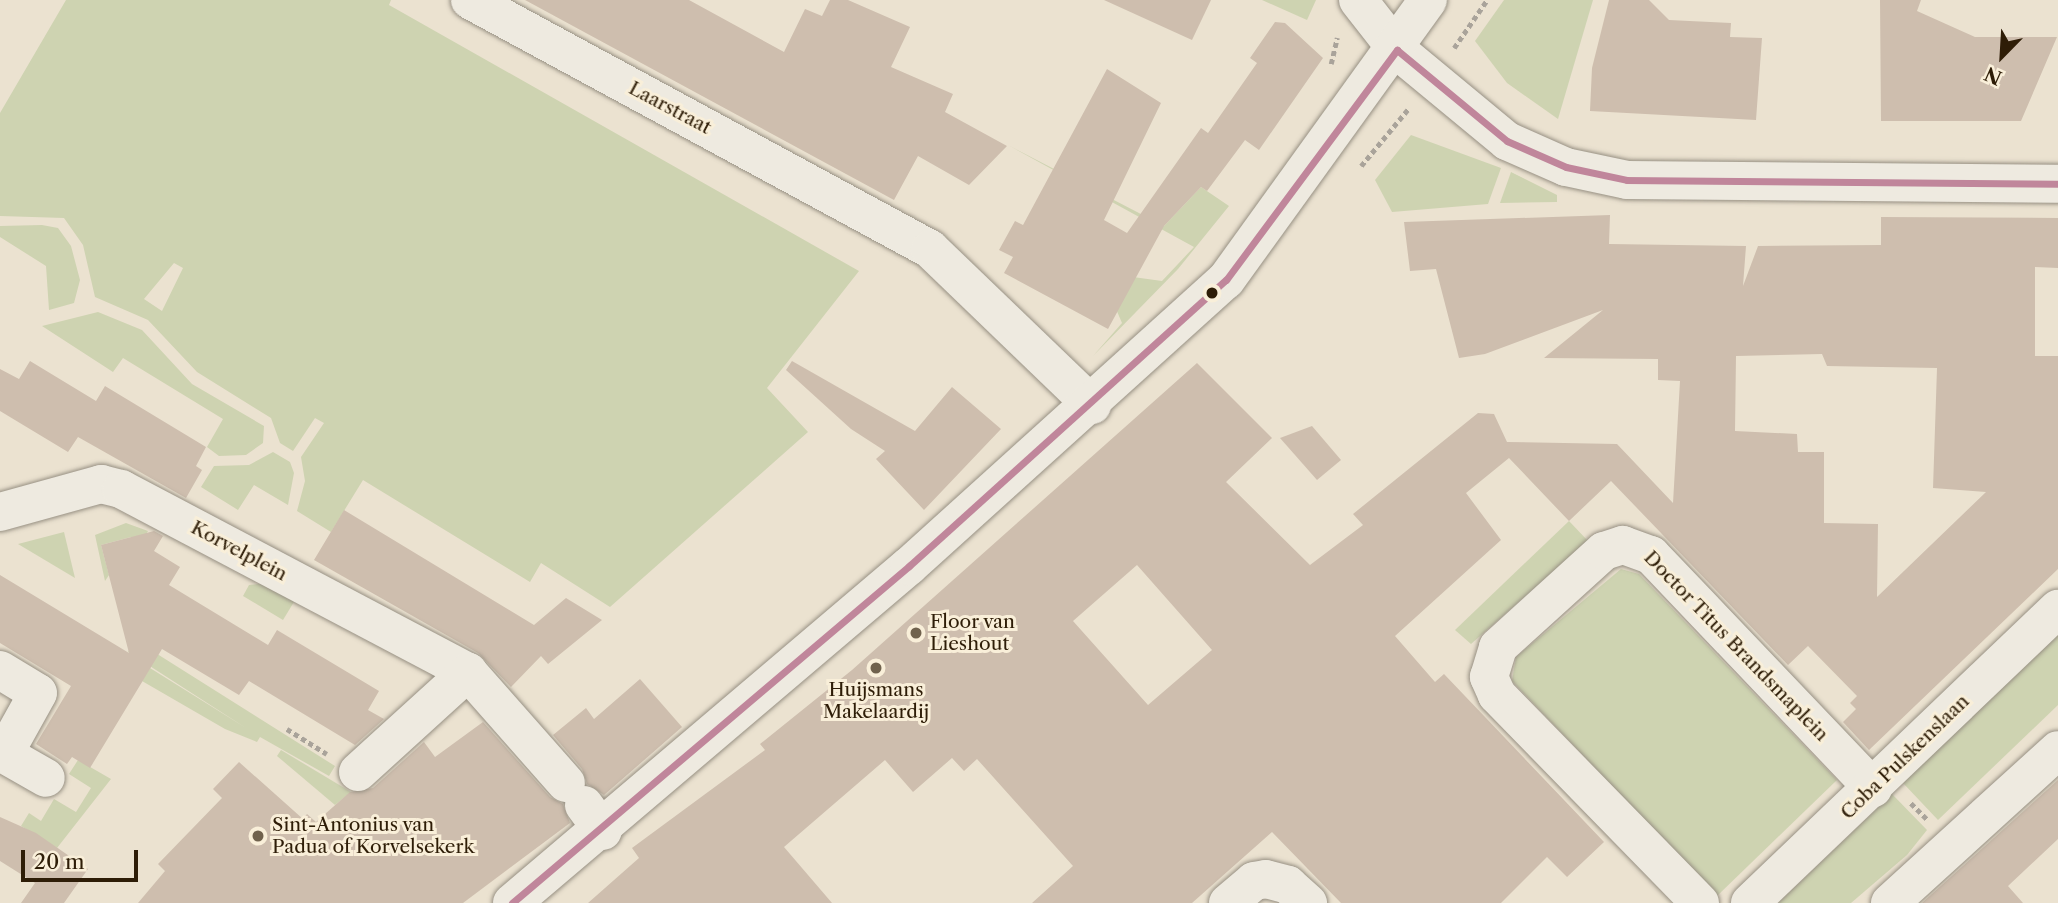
<!DOCTYPE html>
<style>
body{margin:0}
#map{position:relative;width:2058px;height:903px;overflow:hidden;background:#ebe2d0;font-family:"Libre Caslon Text",serif}
div>[style]{position:absolute}
.green>*{inset:0;background:#ced3b1}
.building>*{inset:0;background:#cebeae}
.path>*{height:4.5px;margin-top:-2.25px;transform-origin:0;background:repeating-linear-gradient(90deg,#a9a39a 0 5px,transparent 0 8.5px)}
.roads{filter:drop-shadow(0 0 2px #979083) drop-shadow(0 0 2px #979083)}
.minor>*{height:38px;margin:-19px;padding:0 19px;transform-origin:19px;border-radius:19px;background:#eeeae0}
.bus-1>*{height:7px;margin:-3.5px;padding:0 3.5px;transform-origin:3.5px;border-radius:3.5px;background:#c0869b}
.dots>*{width:19px;height:19px;translate:-50% -50%;box-sizing:border-box;border:4px solid #f9efd9;border-radius:50%}
span{translate:-50% -50%;white-space:nowrap;text-align:center;line-height:1.15;-webkit-text-stroke:6px #f9efd9;paint-order:stroke}
.street-label{font-size:19px;color:#2e1d07}
.poi-label{font-size:19px;color:#2e1d07}
.left{translate:0 -50%;text-align:left}
.north{position:absolute;left:1967px;top:21px;width:70px;height:70px;-webkit-text-stroke:5px #f9efd9;paint-order:stroke;rotate:204deg;font-size:19px;font-weight:700;line-height:28px;text-align:center;color:#2e1d07}
.north::after{content:'';display:block;margin:auto;width:24px;height:32px;background:#2e1d07;clip-path:polygon(50% 0,100% 100%,50% 72%,0 100%)}
.scale{position:absolute;left:21px;top:850px;width:117px;height:32px;box-sizing:border-box;border:4px solid #2e1d07;border-top:0;padding-left:9px;font-size:21px;line-height:24px;white-space:nowrap;color:#2e1d07;-webkit-text-stroke:5px #f9efd9;paint-order:stroke}
</style>
<div id="map">
<div class="green">
<i style="clip-path:polygon(evenodd,66px 0,391px 0,389px 5px,859px 271px,767px 388px,808px 432px,610px 607px,541px 563px,530px 582px,363px 480px,331px 532px,297px 511px,305px 481px,301px 457px,324px 423px,315px 418px,293px 451px,280px 443px,271px 418px,197px 372px,148px 320px,95px 297px,83px 245px,64px 218px,0 216px,0 113px,66px 0,174px 263px,183px 268px,162px 311px,144px 299px,174px 263px)"></i>
<i style="clip-path:polygon(1262px 0,1316px 0,1307px 20px)"></i>
<i style="clip-path:polygon(1504px 0,1593px 0,1558px 119px,1507px 83px,1475px 41px)"></i>
<i style="clip-path:polygon(1411px 135px,1501px 168px,1488px 204px,1392px 212px,1375px 180px)"></i>
<i style="clip-path:polygon(1008px 145px,1164px 226px,1201px 187px,1229px 206px,1178px 269px,1093px 356px,1122px 323px,1116px 309px,1133px 277px,1162px 281px,1194px 247px)"></i>
<i style="clip-path:polygon(1511px 172px,1557px 195px,1557px 202px,1500px 203px)"></i>
<i style="clip-path:polygon(42px 225px,58px 228px,71px 246px,80px 280px,74px 303px,49px 310px,46px 266px,0 237px,0 226px)"></i>
<i style="clip-path:polygon(98px 312px,142px 330px,192px 384px,264px 426px,263px 443px,246px 455px,219px 456px,207px 447px,223px 419px,123px 358px,113px 372px,42px 326px)"></i>
<i style="clip-path:polygon(273px 452px,290px 462px,294px 473px,288px 505px,254px 485px,238px 510px,201px 487px,214px 466px,249px 465px)"></i>
<i style="clip-path:polygon(1569px 521px,1588px 541px,1471px 644px,1455px 630px)"></i>
<i style="clip-path:polygon(126px 523px,148px 531px,141px 544px,131px 537px,101px 545px,109px 575px,105px 581px,95px 535px)"></i>
<i style="clip-path:polygon(64px 532px,75px 578px,18px 544px)"></i>
<i style="clip-path:polygon(1621px 569px,1639px 574px,1837px 780px,1717px 896px,1512px 681px,1516px 657px)"></i>
<i style="clip-path:polygon(275px 582px,300px 592px,283px 620px,243px 596px,249px 585px)"></i>
<i style="clip-path:polygon(2058px 635px,2058px 705px,1938px 820px,1903px 783px,1911px 771px)"></i>
<i style="clip-path:polygon(135px 640px,335px 766px,329px 776px,260px 737px,257px 742px,225px 729px,142px 681px,150px 668px,246px 728px,128px 652px)"></i>
<i style="clip-path:polygon(281px 750px,351px 792px,335px 805px,277px 756px)"></i>
<i style="clip-path:polygon(78px 760px,111px 779px,57px 848px,21px 826px,29px 813px,41px 821px,54px 799px,76px 812px,91px 788px,69px 774px)"></i>
<i style="clip-path:polygon(1892px 794px,1927px 830px,1907px 855px,1851px 903px,1778px 903px)"></i>
</div>
<div class="building">
<i style="clip-path:polygon(525px 0,689px 0,784px 52px,805px 9px,822px 16px,830px 0,848px 0,910px 27px,891px 67px,953px 94px,945px 112px,1007px 146px,969px 185px,918px 156px,894px 200px)"></i>
<i style="clip-path:polygon(1104px 0,1211px 0,1192px 40px)"></i>
<i style="clip-path:polygon(1609px 0,1649px 0,1669px 20px,1731px 23px,1730px 37px,1762px 38px,1756px 120px,1590px 111px,1592px 68px)"></i>
<i style="clip-path:polygon(1880px 0,1921px 0,1917px 11px,1975px 37px,2057px 37px,2021px 121px,1881px 121px)"></i>
<i style="clip-path:polygon(1275px 22px,1285px 23px,1323px 58px,1259px 150px,1245px 140px,1207px 191px,1201px 187px,1164px 226px,1108px 329px,1004px 273px,1013px 257px,999px 250px,1015px 221px,1023px 225px,1107px 69px,1161px 103px,1104px 220px,1127px 233px,1201px 128px,1208px 133px,1257px 63px,1250px 58px)"></i>
<i style="clip-path:polygon(evenodd,1610px 215px,1609px 244px,1746px 246px,1743px 286px,1758px 246px,1881px 245px,1881px 217px,2058px 218px,2058px 268px,2035px 267px,2035px 356px,2058px 356px,2058px 569px,1869px 750px,1843px 722px,1856px 709px,1850px 703px,1857px 696px,1808px 646px,1788px 665px,1611px 481px,1569px 521px,1509px 458px,1466px 493px,1501px 540px,1395px 636px,1435px 682px,1444px 674px,1604px 842px,1567px 877px,1547px 857px,1501px 903px,1341px 903px,1272px 832px,1192px 903px,1032px 903px,1073px 866px,977px 759px,964px 771px,952px 758px,913px 792px,885px 760px,784px 847px,832px 903px,588px 903px,639px 858px,632px 848px,765px 750px,760px 744px,852px 670px,1197px 363px,1272px 438px,1226px 482px,1310px 565px,1363px 525px,1353px 514px,1478px 413px,1494px 414px,1507px 442px,1617px 444px,1673px 503px,1680px 381px,1658px 380px,1658px 359px,1544px 358px,1603px 310px,1485px 354px,1459px 358px,1436px 269px,1410px 271px,1404px 222px,1610px 215px,1822px 354px,1827px 366px,1937px 368px,1933px 488px,1986px 492px,1877px 597px,1878px 524px,1824px 523px,1824px 452px,1798px 452px,1797px 434px,1735px 431px,1736px 356px,1822px 354px,1610px 215px,1137px 565px,1212px 650px,1148px 705px,1073px 621px,1137px 565px)"></i>
<i style="clip-path:polygon(30px 361px,96px 401px,105px 386px,206px 447px,196px 466px,202px 470px,186px 498px,78px 437px,68px 452px,0 411px,0 369px,19px 379px)"></i>
<i style="clip-path:polygon(792px 361px,915px 431px,952px 387px,1001px 429px,924px 510px,876px 459px,885px 451px,851px 429px,786px 370px)"></i>
<i style="clip-path:polygon(1312px 426px,1341px 460px,1317px 480px,1280px 438px)"></i>
<i style="clip-path:polygon(344px 510px,534px 625px,566px 598px,602px 620px,548px 664px,541px 656px,511px 687px,478px 653px,314px 560px)"></i>
<i style="clip-path:polygon(154px 531px,163px 536px,154px 551px,180px 567px,169px 585px,268px 645px,277px 630px,379px 691px,368px 710px,384px 719px,355px 745px,249px 681px,239px 695px,162px 649px,90px 768px,72px 757px,67px 764px,36px 744px,71px 686px,0 643px,0 575px,129px 653px,101px 545px)"></i>
<i style="clip-path:polygon(640px 679px,682px 727px,604px 795px,587px 784px,582px 769px,553px 735px,586px 708px,594px 719px)"></i>
<i style="clip-path:polygon(483px 722px,550px 797px,563px 804px,570px 823px,463px 903px,138px 903px,165px 871px,158px 864px,222px 798px,213px 789px,239px 762px,303px 819px,307px 814px,316px 822px,350px 792px,373px 788px,424px 742px,435px 757px)"></i>
<i style="clip-path:polygon(2058px 780px,2058px 839px,2008px 886px,2023px 903px,1922px 903px)"></i>
<i style="clip-path:polygon(0 817px,36px 833px,88px 869px,64px 903px,21px 903px,35px 883px,0 861px)"></i>
</div>
<div class="path">
<i style="left:1454px;top:48px;width:58px;rotate:-55.5deg"></i>
<i style="left:1331px;top:64px;width:27px;rotate:-77deg"></i>
<i style="left:1361px;top:166px;width:75px;rotate:-50.4deg"></i>
<i style="left:287px;top:729px;width:47px;rotate:32deg"></i>
<i style="left:1911px;top:803px;width:23px;rotate:45deg"></i>
</div>
<div class="roads">
<div class="minor">
<i style="left:470px;top:0;width:523px;rotate:28.43deg"></i>
<i style="left:930px;top:249px;width:225px;rotate:43.9deg"></i>
<i style="left:1358px;top:0;width:63px;rotate:52deg"></i>
<i style="left:1397px;top:50px;width:143px;rotate:39.6deg"></i>
<i style="left:1507px;top:141px;width:64px;rotate:23.8deg"></i>
<i style="left:1566px;top:167px;width:62px;rotate:12deg"></i>
<i style="left:1627px;top:180px;width:431px;rotate:0.5deg"></i>
<i style="left:0;top:512px;width:105px;rotate:-15.5deg"></i>
<i style="left:101px;top:484px;width:21px;rotate:14deg"></i>
<i style="left:121px;top:489px;width:392px;rotate:27.8deg"></i>
<i style="left:468px;top:672px;width:148px;rotate:48.6deg"></i>
<i style="left:0;top:670px;width:44px;rotate:31.2deg"></i>
<i style="left:38px;top:693px;width:70px;rotate:119.1deg"></i>
<i style="left:4px;top:754px;width:48px;rotate:29.7deg"></i>
<i style="left:358px;top:772px;width:149px;rotate:-42.3deg"></i>
<i style="left:584px;top:805px;width:32px;rotate:54deg"></i>
<i style="left:512px;top:903px;width:521px;rotate:-40.33deg"></i>
<i style="left:909px;top:566px;width:427px;rotate:-42.1deg"></i>
<i style="left:1226px;top:280px;width:345px;rotate:-54.2deg"></i>
<i style="left:1228px;top:903px;width:34px;rotate:-40deg"></i>
<i style="left:1254px;top:881px;width:12px;rotate:-9deg"></i>
<i style="left:1266px;top:879px;width:23px;rotate:15deg"></i>
<i style="left:1288px;top:885px;width:27px;rotate:42deg"></i>
<i style="left:1700px;top:903px;width:291px;rotate:-134.3deg"></i>
<i style="left:1497px;top:695px;width:20px;rotate:-114deg"></i>
<i style="left:1489px;top:677px;width:31px;rotate:-73deg"></i>
<i style="left:1498px;top:647px;width:143px;rotate:-42.2deg"></i>
<i style="left:1604px;top:551px;width:20px;rotate:-18deg"></i>
<i style="left:1623px;top:545px;width:30px;rotate:20deg"></i>
<i style="left:1651px;top:555px;width:322px;rotate:46.4deg"></i>
<i style="left:1750px;top:903px;width:426px;rotate:-43.7deg"></i>
<i style="left:1890px;top:903px;width:227px;rotate:-42.3deg"></i>
</div>
</div>
<div class="bus-1">
<i style="left:1397px;top:50px;width:143px;rotate:39.6deg"></i>
<i style="left:1507px;top:141px;width:64px;rotate:23.8deg"></i>
<i style="left:1566px;top:167px;width:62px;rotate:12deg"></i>
<i style="left:1627px;top:180px;width:431px;rotate:0.5deg"></i>
<i style="left:512px;top:903px;width:521px;rotate:-40.33deg"></i>
<i style="left:909px;top:566px;width:427px;rotate:-42.1deg"></i>
<i style="left:1226px;top:280px;width:287px;rotate:-53.4deg"></i>
</div>
<div class="dots">
<i style="left:1212px;top:293px;background:#2e1d07"></i>
<i style="left:916px;top:633px;background:#70624d"></i>
<i style="left:876px;top:668px;background:#70624d"></i>
<i style="left:258px;top:836px;background:#70624d"></i>
</div>
<div class="street-label">
<span style="left:670px;top:108px;rotate:28deg">Laarstraat</span>
<span style="left:239px;top:551px;rotate:28deg">Korvelplein</span>
<span style="left:1736px;top:646px;rotate:46deg">Doctor Titus Brandsmaplein</span>
<span style="left:1905px;top:757px;rotate:-44deg">Coba Pulskenslaan</span>
</div>
<div class="poi-label">
<span class="left" style="left:930px;top:633px">Floor van<br>Lieshout</span>
<span style="left:876px;top:701px">Huijsmans<br>Makelaardij</span>
<span class="left" style="left:272px;top:836px">Sint-Antonius van<br>Padua of Korvelsekerk</span>
</div>
<div class="north">N</div>
<div class="scale">20 m</div>
</div>
